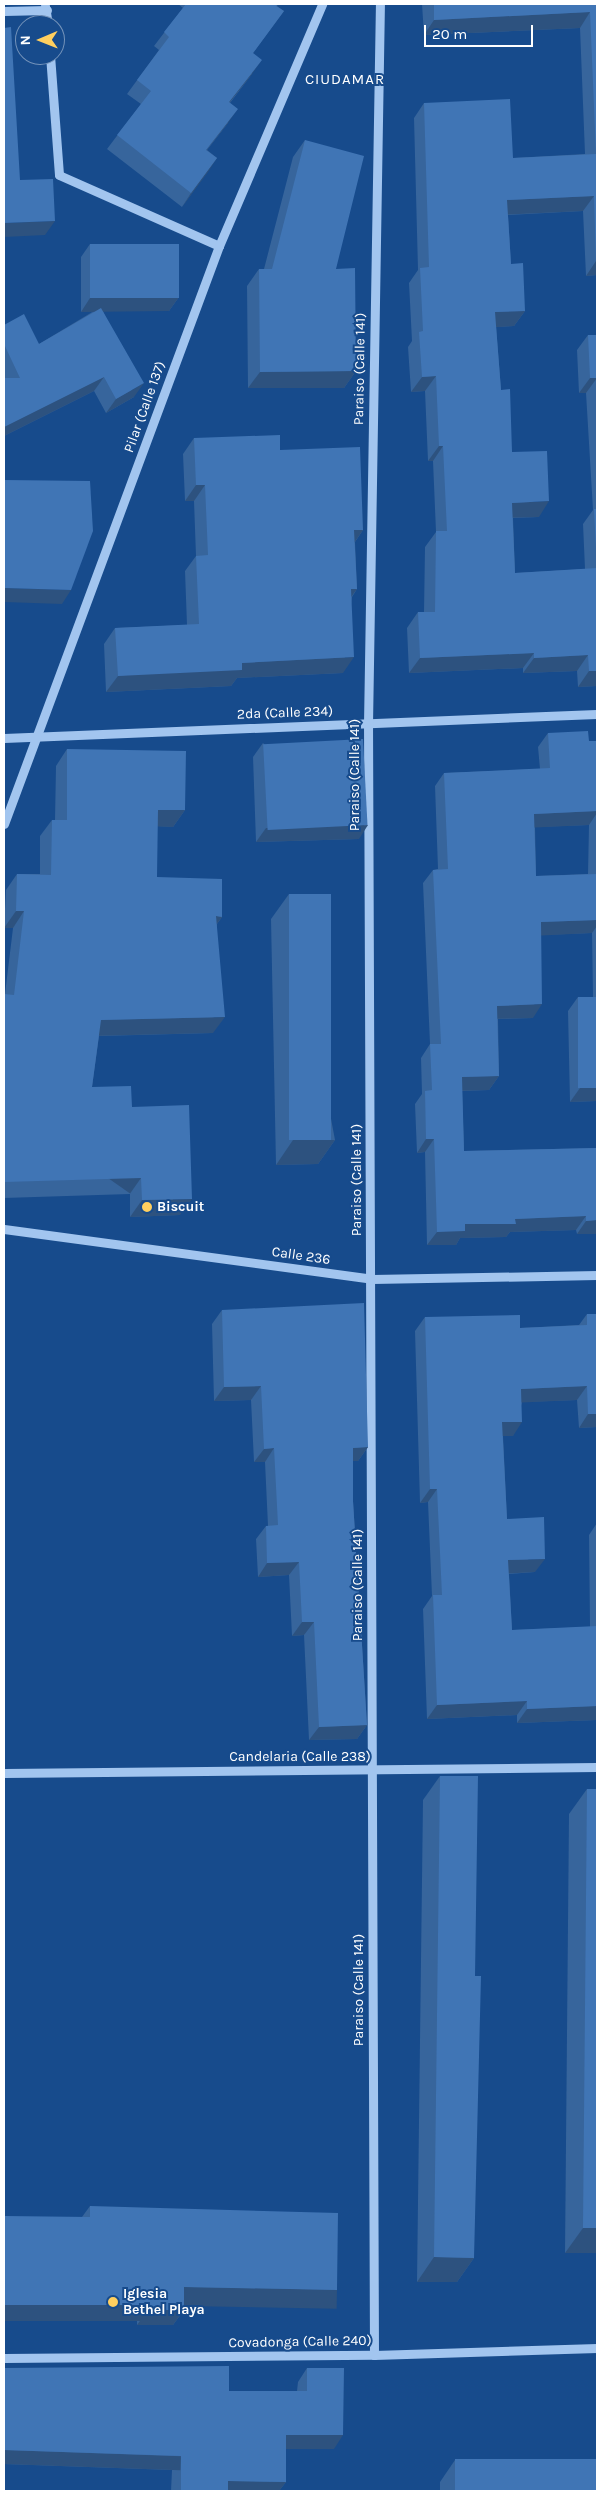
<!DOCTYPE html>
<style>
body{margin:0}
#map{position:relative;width:601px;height:2495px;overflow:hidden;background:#174b8c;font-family:Karla,sans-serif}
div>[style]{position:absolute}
.minor>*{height:9px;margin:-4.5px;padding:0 4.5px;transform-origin:4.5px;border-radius:4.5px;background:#a2c5ef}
.wall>*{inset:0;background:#37659c}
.shaded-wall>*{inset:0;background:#2d527f;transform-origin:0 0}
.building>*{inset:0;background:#4075b5;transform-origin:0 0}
.dots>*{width:14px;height:14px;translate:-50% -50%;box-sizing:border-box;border:2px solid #174b8c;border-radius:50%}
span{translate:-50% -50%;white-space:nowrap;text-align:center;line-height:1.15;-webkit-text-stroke:4px #174b8c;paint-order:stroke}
.street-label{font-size:14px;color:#fff}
.poi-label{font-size:14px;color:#fff;font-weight:700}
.left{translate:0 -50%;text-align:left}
.neighbourhood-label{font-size:15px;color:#fff;letter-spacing:1px}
.frame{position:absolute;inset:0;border:5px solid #fff;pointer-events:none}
.north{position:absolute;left:15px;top:15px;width:50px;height:50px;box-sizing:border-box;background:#174b8c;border:1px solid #7493ba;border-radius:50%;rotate:269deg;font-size:14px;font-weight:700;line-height:20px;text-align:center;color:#fff}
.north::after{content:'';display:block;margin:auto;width:18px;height:22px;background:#ffcf5f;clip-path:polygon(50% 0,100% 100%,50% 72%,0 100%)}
.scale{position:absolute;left:424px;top:25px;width:109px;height:22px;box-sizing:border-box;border:2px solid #fff;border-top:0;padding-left:6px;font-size:15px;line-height:18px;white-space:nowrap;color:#fff;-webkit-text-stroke:4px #174b8c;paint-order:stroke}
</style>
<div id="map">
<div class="minor">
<i style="left:45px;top:6px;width:19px;rotate:81deg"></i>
<i style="left:4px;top:11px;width:43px;rotate:-1.3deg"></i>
<i style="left:50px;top:55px;width:120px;rotate:85.7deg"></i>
<i style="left:59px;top:175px;width:175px;rotate:23.9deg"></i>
<i style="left:4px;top:738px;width:593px;rotate:-2.32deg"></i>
<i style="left:4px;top:824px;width:617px;rotate:-69.6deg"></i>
<i style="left:219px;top:246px;width:263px;rotate:-66.9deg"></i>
<i style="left:4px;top:1229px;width:371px;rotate:7.7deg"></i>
<i style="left:372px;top:1279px;width:225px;rotate:-1deg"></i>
<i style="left:4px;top:1773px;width:593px;rotate:-0.58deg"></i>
<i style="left:374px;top:2355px;width:1631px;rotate:-90.21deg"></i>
<i style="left:368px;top:724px;width:720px;rotate:-89.05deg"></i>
<i style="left:4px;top:2358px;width:370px;rotate:-0.5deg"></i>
<i style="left:374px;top:2355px;width:223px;rotate:-1.8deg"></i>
</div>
<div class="wall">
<i style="clip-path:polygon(178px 4px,278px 4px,277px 6px,284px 11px,253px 53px,252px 74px,230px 103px,228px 123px,207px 150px,217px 158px,182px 207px,107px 149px,141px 104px,127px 94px,159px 50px,154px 46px,183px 8px)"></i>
<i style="clip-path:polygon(422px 4px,597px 4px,597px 275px,586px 276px,583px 211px,508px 215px,511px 264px,525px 311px,514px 326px,496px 327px,501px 390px,512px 452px,539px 517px,513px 518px,515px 573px,585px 569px,583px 524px,593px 510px,586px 393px,579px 393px,577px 350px,588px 335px,597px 335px,597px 686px,578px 687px,577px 671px,523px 673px,523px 668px,409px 673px,407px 628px,418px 612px,424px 612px,425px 547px,436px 532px,433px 461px,428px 461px,425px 391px,411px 392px,408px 347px,412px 341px,409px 283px,418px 270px,414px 118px,424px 103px,513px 158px,585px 154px,580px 28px,424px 35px)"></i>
<i style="clip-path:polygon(305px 140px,336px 269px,356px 371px,344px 388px,248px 388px,247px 286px,259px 269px,264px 269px,293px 157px)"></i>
<i style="clip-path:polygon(90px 244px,179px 297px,169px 311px,103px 311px,134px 397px,106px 413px,94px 391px,4px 436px,4px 325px,39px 344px,94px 311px,81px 312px,81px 257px)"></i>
<i style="clip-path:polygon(194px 438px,280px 450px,363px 530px,355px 542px,357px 589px,352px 597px,343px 673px,237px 678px,231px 686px,106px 692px,104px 644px,115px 628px,187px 625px,185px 571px,196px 556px,194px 501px,185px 501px,183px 454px)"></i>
<i style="clip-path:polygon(evenodd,548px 733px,589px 741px,597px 741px,597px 1101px,570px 1102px,568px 1011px,578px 997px,593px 997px,592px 933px,541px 935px,533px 1018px,498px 1019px,499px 1076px,489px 1090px,462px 1091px,464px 1151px,597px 1148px,597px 1234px,577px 1234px,576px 1230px,510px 1232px,506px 1237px,460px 1238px,456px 1245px,427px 1245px,425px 1152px,417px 1153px,415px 1104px,422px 1094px,421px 1058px,430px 1044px,423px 883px,433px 870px,438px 869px,435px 786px,444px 773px,540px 769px,538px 747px,548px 733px,589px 825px,588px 874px,536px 876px,535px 827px,589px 825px)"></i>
<i style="clip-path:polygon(263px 743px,359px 839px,256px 842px,253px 757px)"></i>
<i style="clip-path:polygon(67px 749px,185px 810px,173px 827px,157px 826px,157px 877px,222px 917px,217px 924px,213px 1033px,99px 1036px,92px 1087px,132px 1107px,180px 1215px,130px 1217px,130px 1194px,4px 1198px,4px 994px,5px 994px,13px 928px,4px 928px,6px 890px,17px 874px,40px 874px,40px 836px,52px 820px,55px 820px,56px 766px)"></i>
<i style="clip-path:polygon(289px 894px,335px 1140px,318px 1164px,276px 1165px,271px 919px)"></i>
<i style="clip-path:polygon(222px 1310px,368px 1447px,358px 1461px,353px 1461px,353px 1501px,367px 1725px,357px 1739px,309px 1740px,304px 1635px,292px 1636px,289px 1575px,258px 1577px,256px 1539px,266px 1526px,268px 1526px,265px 1462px,254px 1462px,251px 1400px,214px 1401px,212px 1324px)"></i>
<i style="clip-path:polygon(587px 1314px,597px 1314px,597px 1430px,597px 1427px,579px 1428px,577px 1400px,522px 1402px,513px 1436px,503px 1436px,507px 1519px,535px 1572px,509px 1574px,512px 1630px,590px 1627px,589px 1535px,597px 1523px,597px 1720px,517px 1723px,517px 1715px,427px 1719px,423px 1609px,432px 1596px,428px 1502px,420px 1503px,415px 1331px,425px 1317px,520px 1328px,579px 1325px)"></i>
<i style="clip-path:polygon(440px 1776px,475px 1976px,474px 2258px,457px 2282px,417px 2282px,423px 1800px)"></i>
<i style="clip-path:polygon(587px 1789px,597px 2253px,565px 2253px,569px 1814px)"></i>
<i style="clip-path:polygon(90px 2206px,337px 2290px,326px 2305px,184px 2303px,184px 2310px,173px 2325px,137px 2325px,137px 2321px,82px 2217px)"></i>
<i style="clip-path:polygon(4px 2368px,229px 2391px,297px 2391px,298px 2382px,307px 2368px,334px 2449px,286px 2449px,286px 2482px,279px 2491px,171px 2491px,172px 2470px,4px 2464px)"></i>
<i style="clip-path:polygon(455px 2460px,597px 2491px,440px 2491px,440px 2482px)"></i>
</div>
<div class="shaded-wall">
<i style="clip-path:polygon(590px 12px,580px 28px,424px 35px,434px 20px)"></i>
<i style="clip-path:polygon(262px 60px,252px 74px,219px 116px,229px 102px)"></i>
<i style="clip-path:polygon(238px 109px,228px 123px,196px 163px,206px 150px)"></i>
<i style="clip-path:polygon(217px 158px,208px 172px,182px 207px,191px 193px)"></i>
<i style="clip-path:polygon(594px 196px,583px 211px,497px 215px,507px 200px)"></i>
<i style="clip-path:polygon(55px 221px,45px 235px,4px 237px,4px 223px)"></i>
<i style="clip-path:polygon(596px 261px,597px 261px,597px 275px,586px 276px)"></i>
<i style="clip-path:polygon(179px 297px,169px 311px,81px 312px,90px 298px)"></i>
<i style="clip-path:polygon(525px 311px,514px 326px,484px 328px,495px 312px)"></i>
<i style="clip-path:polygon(356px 371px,344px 388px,248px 388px,260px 372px)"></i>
<i style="clip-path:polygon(436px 376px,425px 391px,411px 392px,422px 377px)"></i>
<i style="clip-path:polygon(104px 377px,94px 391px,4px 436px,4px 427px)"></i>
<i style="clip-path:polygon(590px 378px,597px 378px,586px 393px,579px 393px)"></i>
<i style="clip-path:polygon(144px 383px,134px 397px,106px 413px,116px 399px)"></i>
<i style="clip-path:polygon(439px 446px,443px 446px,433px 461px,428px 461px)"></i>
<i style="clip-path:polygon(196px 485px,205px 485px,194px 501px,185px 501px)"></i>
<i style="clip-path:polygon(549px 501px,539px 517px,501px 518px,512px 503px)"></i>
<i style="clip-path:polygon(354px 530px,363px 530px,352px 546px)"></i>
<i style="clip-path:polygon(4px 588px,71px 590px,62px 604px,4px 602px)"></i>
<i style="clip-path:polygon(351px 589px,357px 589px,346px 604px)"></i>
<i style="clip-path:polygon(534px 653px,523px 668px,409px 673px,420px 658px)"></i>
<i style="clip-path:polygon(588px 655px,577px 671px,523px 673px,534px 658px)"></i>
<i style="clip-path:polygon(354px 657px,343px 673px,237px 678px,231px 686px,106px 692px,118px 676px,242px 663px)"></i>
<i style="clip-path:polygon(589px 671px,597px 671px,597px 686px,578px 687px)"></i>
<i style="clip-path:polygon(158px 810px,185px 810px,173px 827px,146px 826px)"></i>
<i style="clip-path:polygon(597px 811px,597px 813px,589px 825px,525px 828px,534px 814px)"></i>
<i style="clip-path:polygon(368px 825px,359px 839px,256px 842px,266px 828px)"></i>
<i style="clip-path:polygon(16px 911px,24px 911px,13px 928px,4px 928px)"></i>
<i style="clip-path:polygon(216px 916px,222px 917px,210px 933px)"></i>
<i style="clip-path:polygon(597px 920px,597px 926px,592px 933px,532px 936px,541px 922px)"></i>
<i style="clip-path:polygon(542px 1004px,533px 1018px,488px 1019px,497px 1006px)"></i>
<i style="clip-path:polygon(225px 1017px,213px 1033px,90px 1036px,101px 1020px)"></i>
<i style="clip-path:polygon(499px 1076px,489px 1090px,452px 1091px,462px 1077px)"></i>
<i style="clip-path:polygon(580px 1088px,597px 1088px,597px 1101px,570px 1102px)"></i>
<i style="clip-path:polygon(426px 1139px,434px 1139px,425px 1152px,417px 1153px)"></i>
<i style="clip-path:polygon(293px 1140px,335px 1140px,318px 1164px,276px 1165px)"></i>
<i style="left:141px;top:1178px;width:19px;height:137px;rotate:125deg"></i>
<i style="clip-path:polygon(192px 1199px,180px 1215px,130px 1217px,142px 1200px)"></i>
<i style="clip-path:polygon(586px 1216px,576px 1230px,510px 1232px,506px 1237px,460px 1238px,456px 1245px,427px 1245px,437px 1232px,465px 1224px,515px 1219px)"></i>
<i style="clip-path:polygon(597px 1220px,597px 1234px,577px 1234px,586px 1221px)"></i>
<i style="clip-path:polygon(261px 1386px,251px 1400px,214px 1401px,224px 1387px)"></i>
<i style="clip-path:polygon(587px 1386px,577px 1400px,511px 1403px,521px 1389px)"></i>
<i style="clip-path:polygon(588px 1414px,597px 1414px,597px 1427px,579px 1428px)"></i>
<i style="clip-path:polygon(502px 1422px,522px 1422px,513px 1436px,492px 1436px)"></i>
<i style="clip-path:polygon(368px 1447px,358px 1461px,344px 1461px,353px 1448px)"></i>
<i style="clip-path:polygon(274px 1448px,265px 1462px,254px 1462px,264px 1449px)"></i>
<i style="clip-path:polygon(430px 1489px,437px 1489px,428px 1502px,420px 1503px)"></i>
<i style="clip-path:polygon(545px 1559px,535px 1572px,498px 1574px,508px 1560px)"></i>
<i style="clip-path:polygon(299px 1562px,289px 1575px,258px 1577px,267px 1563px)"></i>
<i style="clip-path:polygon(302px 1622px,314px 1622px,304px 1635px,292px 1636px)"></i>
<i style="clip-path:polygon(527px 1701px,517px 1715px,427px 1719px,437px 1705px)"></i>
<i style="clip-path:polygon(597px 1706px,597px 1720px,517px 1723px,527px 1709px)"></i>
<i style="clip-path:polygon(367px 1725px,357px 1739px,309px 1740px,319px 1727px)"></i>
<i style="clip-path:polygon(583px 2228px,597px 2228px,597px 2253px,565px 2253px)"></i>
<i style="clip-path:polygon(434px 2257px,474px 2258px,457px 2282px,417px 2282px)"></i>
<i style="left:184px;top:2287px;width:153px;height:19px;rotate:1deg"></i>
<i style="left:4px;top:2305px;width:144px;height:16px"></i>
<i style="clip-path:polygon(148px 2310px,184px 2310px,173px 2325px,137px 2325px)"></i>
<i style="clip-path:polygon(286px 2435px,343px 2435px,334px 2449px,276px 2449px)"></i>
<i style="left:4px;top:2450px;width:177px;height:14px;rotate:2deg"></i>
<i style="clip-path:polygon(228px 2481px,286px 2482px,279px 2491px,221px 2491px)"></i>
</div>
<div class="building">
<i style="clip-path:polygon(186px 4px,278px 4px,276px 6px,284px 11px,253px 53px,262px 60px,229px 102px,238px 109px,206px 150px,217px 158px,191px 193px,117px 135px,151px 91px,137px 80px,169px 37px,164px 32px)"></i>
<i style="clip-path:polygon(434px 4px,597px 4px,597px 261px,596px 261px,594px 196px,507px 200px,511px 264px,523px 263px,525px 311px,495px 312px,501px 390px,510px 389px,512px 452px,547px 451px,549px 501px,512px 503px,515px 573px,597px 568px,594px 509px,597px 509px,597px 671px,589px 671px,588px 655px,534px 658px,534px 653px,420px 658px,418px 612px,435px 612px,436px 531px,447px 531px,443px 446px,439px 446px,436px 376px,422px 377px,419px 332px,423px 331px,420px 268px,429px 267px,424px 103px,510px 99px,513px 158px,596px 154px,590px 12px,434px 20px)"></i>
<i style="clip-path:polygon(11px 27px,20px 180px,53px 179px,55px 221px,4px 223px,4px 28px)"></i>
<i style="clip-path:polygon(305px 140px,364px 156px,336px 269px,355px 268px,356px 371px,260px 372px,259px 269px,272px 269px)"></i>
<i style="left:90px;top:244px;width:89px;height:54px"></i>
<i style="clip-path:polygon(101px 308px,144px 383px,116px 399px,104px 377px,4px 427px,4px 378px,20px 378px,4px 344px,4px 325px,24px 314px,39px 344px)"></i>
<i style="clip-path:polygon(588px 335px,597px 335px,597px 385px,597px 378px,590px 378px)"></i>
<i style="clip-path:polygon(280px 435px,280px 450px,360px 447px,363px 530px,354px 530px,357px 589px,351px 589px,354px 657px,242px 663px,242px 670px,118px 676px,115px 628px,199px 624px,196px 556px,208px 555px,205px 485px,196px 485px,194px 438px)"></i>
<i style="clip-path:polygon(4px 480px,90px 481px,93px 531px,71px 590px,4px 588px)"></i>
<i style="clip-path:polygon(588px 731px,589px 741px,597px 741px,597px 811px,534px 814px,536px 876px,597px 874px,597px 920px,541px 922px,542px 1004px,497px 1006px,499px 1076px,462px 1077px,464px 1151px,597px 1148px,597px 1220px,586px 1221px,586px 1216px,515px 1219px,516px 1224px,465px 1224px,465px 1231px,437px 1232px,434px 1139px,426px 1139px,425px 1091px,432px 1090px,430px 1044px,441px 1044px,433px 870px,448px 869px,444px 773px,550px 768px,548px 733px)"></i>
<i style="left:363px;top:739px;width:86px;height:100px;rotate:87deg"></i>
<i style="clip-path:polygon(67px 749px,186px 751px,185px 810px,158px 810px,157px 877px,222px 879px,222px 917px,216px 916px,225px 1017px,101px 1020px,92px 1087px,131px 1086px,132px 1107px,189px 1105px,192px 1199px,142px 1200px,141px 1178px,4px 1182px,4px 994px,14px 995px,24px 911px,16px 911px,17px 874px,51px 875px,52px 820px,67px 820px)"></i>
<i style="left:289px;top:894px;width:42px;height:246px"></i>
<i style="left:578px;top:997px;width:19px;height:91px"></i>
<i style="clip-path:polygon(364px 1303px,368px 1447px,353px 1448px,353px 1501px,367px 1725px,319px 1727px,314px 1622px,302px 1622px,299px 1562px,267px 1563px,266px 1526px,278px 1525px,274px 1448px,264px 1449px,261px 1386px,224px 1387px,222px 1310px)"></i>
<i style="clip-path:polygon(587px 1314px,597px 1314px,597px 1414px,588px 1414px,587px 1386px,521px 1389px,522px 1422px,502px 1422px,507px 1519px,544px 1517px,545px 1559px,508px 1560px,512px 1630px,597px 1626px,597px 1706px,527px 1709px,527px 1701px,437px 1705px,433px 1595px,442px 1595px,437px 1489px,430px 1489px,425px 1317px,520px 1315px,520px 1328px,587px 1325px)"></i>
<i style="clip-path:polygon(440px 1776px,478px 1776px,475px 1976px,481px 1976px,474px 2258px,434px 2257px)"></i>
<i style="clip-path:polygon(587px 1789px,597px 1789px,597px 2228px,583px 2228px)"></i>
<i style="clip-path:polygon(90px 2206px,338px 2213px,337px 2290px,184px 2287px,184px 2310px,148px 2310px,148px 2305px,4px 2305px,4px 2216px,90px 2217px)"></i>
<i style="clip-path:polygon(229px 2366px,229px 2391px,307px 2391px,307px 2368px,344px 2368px,343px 2435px,286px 2435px,286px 2482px,228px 2481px,228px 2491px,181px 2491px,181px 2456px,4px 2450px,4px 2368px)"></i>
<i style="left:597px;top:2459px;width:32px;height:142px;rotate:90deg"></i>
</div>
<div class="dots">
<i style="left:147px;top:1207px;background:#ffcf5f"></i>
<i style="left:113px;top:2302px;background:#ffcf5f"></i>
</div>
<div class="street-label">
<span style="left:360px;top:369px;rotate:-89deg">Paraiso (Calle 141)</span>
<span style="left:145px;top:407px;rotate:-70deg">Pilar (Calle 137)</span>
<span style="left:285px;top:713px;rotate:-2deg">2da (Calle 234)</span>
<span style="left:355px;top:775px;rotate:-90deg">Paraiso (Calle 141)</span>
<span style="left:357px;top:1180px;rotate:-90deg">Paraiso (Calle 141)</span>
<span style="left:301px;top:1256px;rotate:8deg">Calle 236</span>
<span style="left:358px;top:1585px;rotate:-90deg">Paraiso (Calle 141)</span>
<span style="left:300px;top:1757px">Candelaria (Calle 238)</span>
<span style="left:359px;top:1990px;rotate:-90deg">Paraiso (Calle 141)</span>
<span style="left:300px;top:2342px;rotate:-1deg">Covadonga (Calle 240)</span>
</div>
<div class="poi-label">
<span class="left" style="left:157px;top:1207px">Biscuit</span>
<span class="left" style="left:123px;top:2302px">Iglesia<br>Bethel Playa</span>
</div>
<div class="neighbourhood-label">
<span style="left:345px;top:80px">CIUDAMAR</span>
</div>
<div class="frame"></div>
<div class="north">N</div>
<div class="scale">20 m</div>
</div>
